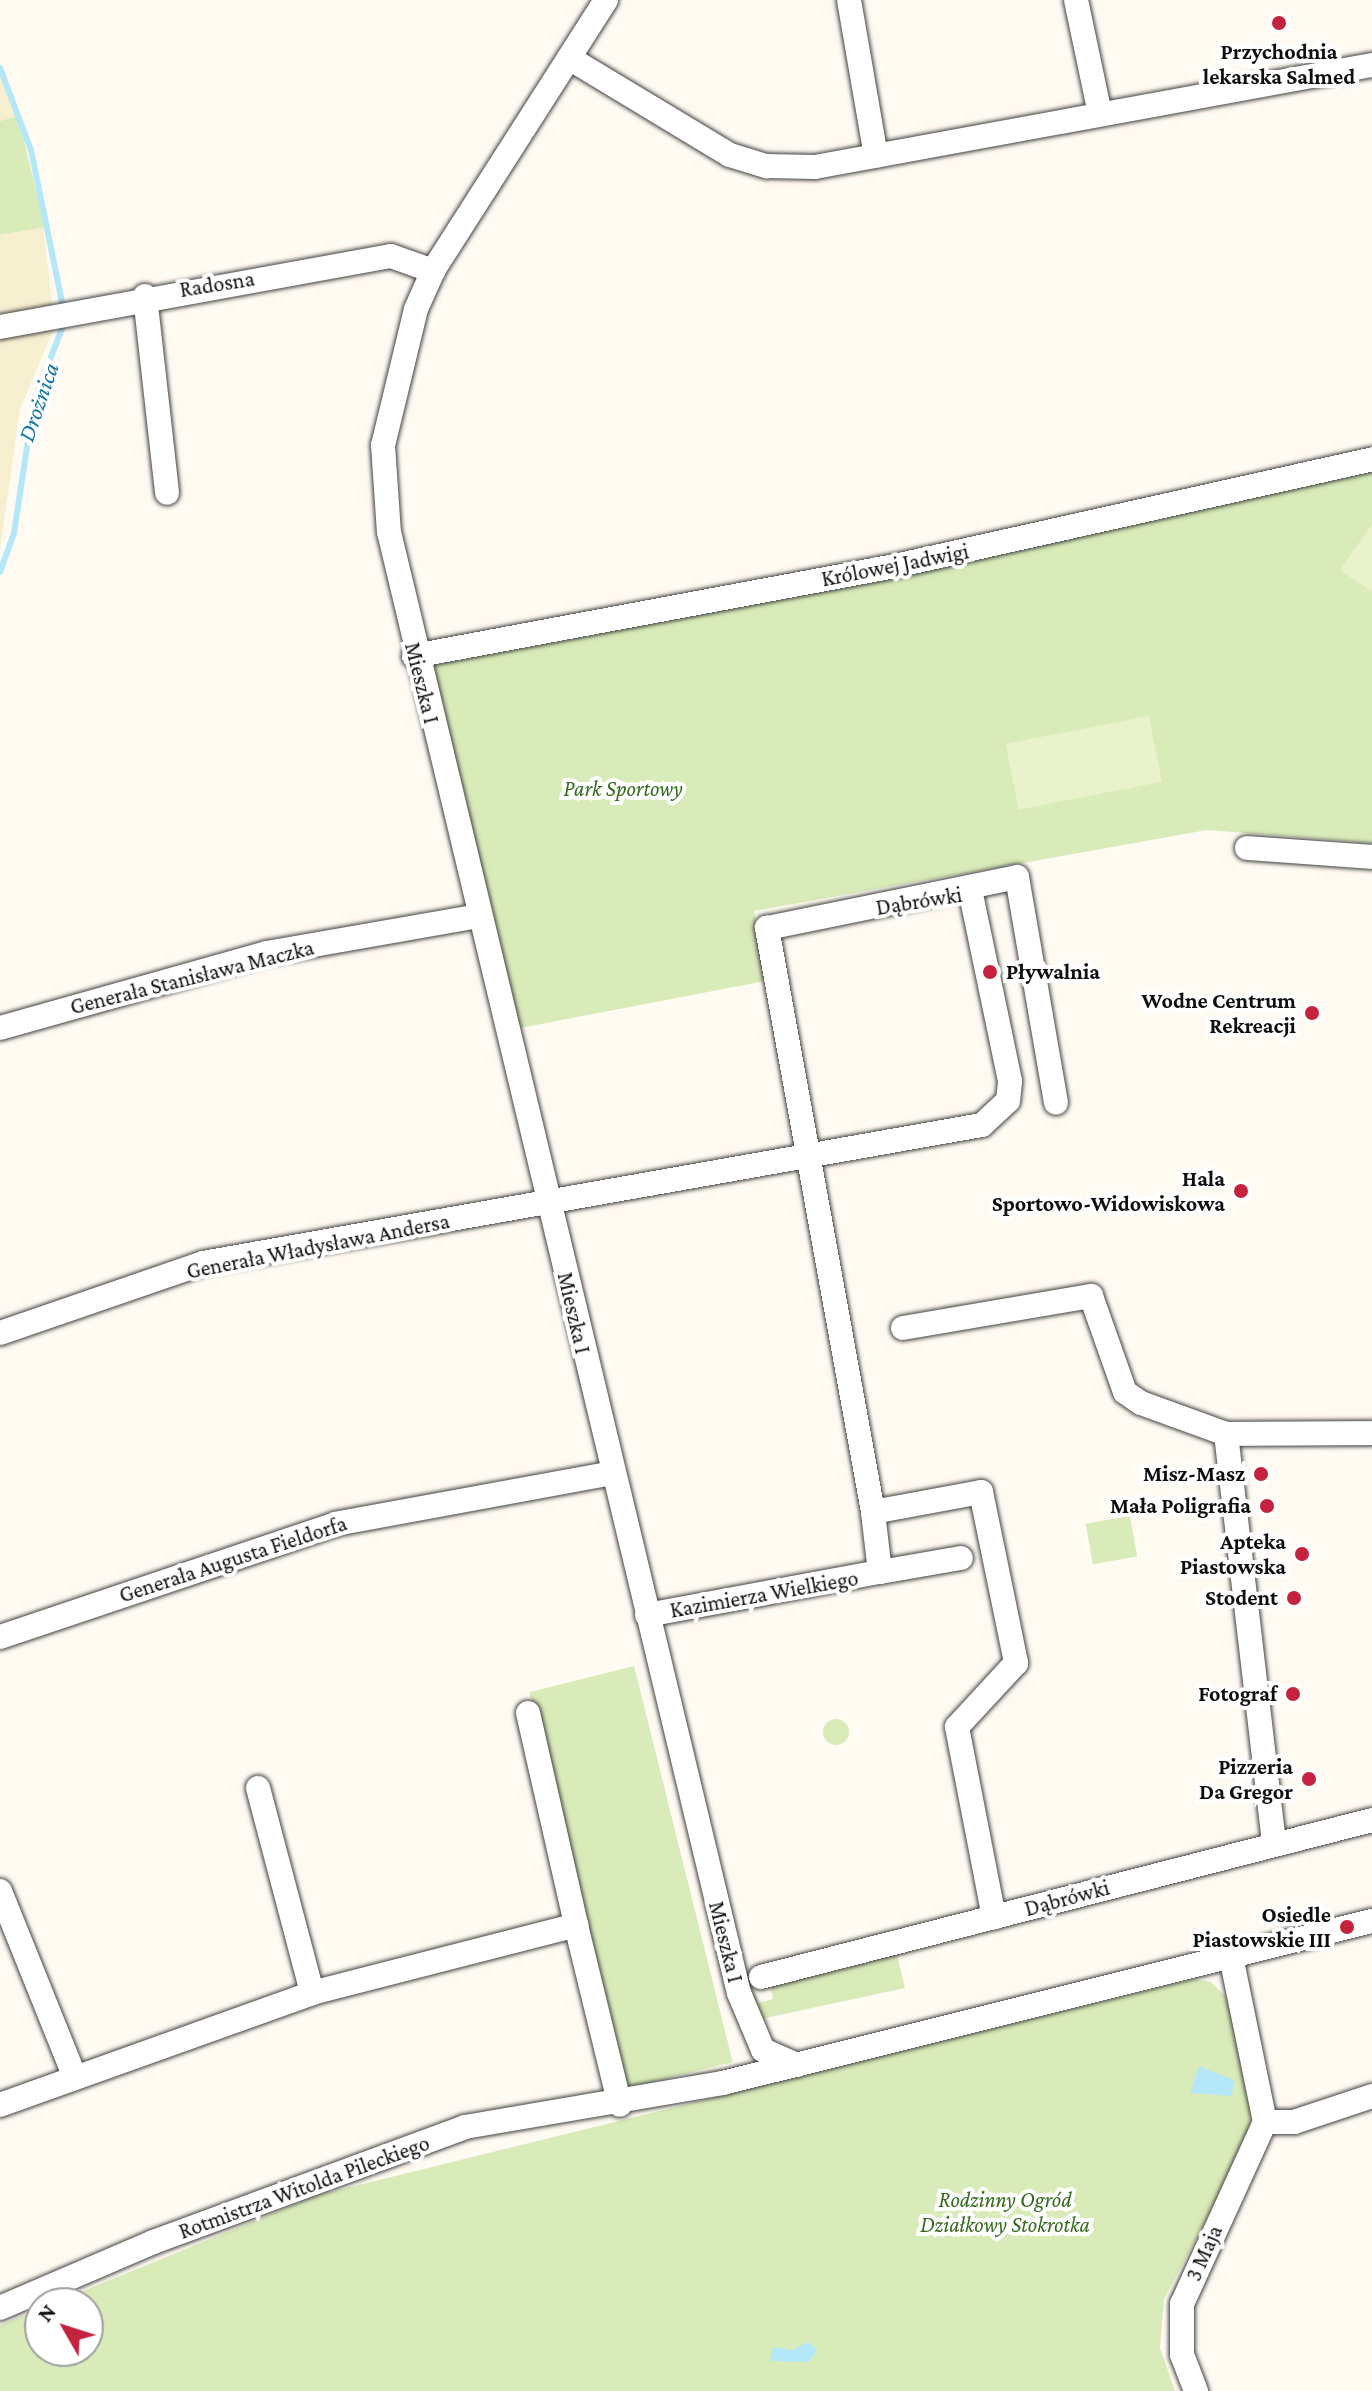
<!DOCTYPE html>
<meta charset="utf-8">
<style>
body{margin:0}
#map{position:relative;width:1372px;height:2391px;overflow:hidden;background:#fffbf2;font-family:"Crimson Pro",serif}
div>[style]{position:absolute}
.farmland>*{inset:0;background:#f6efd0}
.green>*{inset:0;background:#d9ebb9;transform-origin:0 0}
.round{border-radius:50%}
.pitch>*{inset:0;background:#e9f2cb;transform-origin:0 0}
.water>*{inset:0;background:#b4e7f8}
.stream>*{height:6px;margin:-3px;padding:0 3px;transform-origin:3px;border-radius:3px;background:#b4e7f8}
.roads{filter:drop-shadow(0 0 2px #424242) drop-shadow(0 0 2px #424242)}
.street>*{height:24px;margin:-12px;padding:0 12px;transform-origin:12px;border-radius:12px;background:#fff}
.dots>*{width:22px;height:22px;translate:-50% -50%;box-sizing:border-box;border:4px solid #fff;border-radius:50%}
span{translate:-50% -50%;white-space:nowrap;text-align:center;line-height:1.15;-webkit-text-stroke:8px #fff;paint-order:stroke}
.poi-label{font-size:22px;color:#0f0f0f;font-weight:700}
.left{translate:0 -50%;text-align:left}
.right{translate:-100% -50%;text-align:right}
.street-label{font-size:22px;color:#0f0f0f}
.park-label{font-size:22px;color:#366a1d;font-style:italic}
.water-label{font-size:24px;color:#1377a6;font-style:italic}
.north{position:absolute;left:24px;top:2287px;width:80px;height:80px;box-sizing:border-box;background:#fff;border:2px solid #9f9f9f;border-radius:50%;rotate:309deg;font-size:22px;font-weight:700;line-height:32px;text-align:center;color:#0f0f0f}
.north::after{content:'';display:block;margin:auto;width:28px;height:36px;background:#c5223d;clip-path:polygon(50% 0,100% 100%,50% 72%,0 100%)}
</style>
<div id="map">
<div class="farmland">
<i style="clip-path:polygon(0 67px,18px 116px,0 121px)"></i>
<i style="clip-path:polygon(43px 227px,55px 326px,20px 409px,0 550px,0 235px)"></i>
</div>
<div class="green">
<i style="clip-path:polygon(18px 116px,45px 227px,0 235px,0 121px)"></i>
<i style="clip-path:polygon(1372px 470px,1372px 843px,1207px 830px,754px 911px,765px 981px,520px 1028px,414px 656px)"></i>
<i style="left:1130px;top:1516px;width:41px;height:45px;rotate:80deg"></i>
<i style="left:634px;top:1666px;width:408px;height:108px;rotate:76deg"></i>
<i class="round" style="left:823px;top:1719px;width:26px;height:26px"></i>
<i style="clip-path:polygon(896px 1951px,905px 1988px,756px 2020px,754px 1990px,758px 2003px,773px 1999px,770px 1986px)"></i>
<i style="clip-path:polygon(1195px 1979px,1211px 1982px,1232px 2003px,1253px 2102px,1246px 2144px,1164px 2299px,1160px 2348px,1175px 2391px,0 2391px,0 2325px,40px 2309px,40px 2351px,88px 2351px,88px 2303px,54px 2303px,318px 2195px)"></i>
</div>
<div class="pitch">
<i style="clip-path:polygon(1372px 524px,1372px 592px,1340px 570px)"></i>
<i style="left:1149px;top:716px;width:67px;height:146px;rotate:79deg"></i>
</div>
<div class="water">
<i style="clip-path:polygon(1199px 2066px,1234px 2080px,1232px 2096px,1190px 2093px)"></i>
<i style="clip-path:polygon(808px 2342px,817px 2349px,809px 2362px,770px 2361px,773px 2347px,793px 2350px)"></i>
</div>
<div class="stream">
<i style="left:0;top:68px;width:88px;rotate:69.3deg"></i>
<i style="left:31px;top:150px;width:155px;rotate:78.5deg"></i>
<i style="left:0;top:572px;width:41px;rotate:-70.3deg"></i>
<i style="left:14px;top:533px;width:134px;rotate:-81.4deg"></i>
<i style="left:34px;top:401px;width:80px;rotate:-68.9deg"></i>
</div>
<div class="roads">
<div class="street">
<i style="left:606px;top:0;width:322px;rotate:122.6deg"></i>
<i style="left:433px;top:271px;width:42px;rotate:114.1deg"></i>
<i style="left:416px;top:309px;width:140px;rotate:103.6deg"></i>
<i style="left:383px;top:445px;width:87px;rotate:86.1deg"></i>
<i style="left:389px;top:532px;width:1502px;rotate:76.53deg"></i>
<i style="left:739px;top:1993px;width:62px;rotate:67.2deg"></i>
<i style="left:763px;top:2050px;width:37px;rotate:24deg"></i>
<i style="left:849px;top:0;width:158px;rotate:80.2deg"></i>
<i style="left:1076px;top:0;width:116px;rotate:78.1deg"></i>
<i style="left:569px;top:58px;width:188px;rotate:31.1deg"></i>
<i style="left:730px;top:155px;width:39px;rotate:17deg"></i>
<i style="left:767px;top:166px;width:48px;rotate:1.2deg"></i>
<i style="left:815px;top:167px;width:566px;rotate:-10.38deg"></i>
<i style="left:145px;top:296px;width:198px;rotate:83.6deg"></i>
<i style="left:0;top:327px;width:397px;rotate:-10.3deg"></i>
<i style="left:391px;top:256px;width:45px;rotate:19.7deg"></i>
<i style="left:414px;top:656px;width:489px;rotate:-10.6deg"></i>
<i style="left:895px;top:566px;width:489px;rotate:-12.6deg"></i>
<i style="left:1247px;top:848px;width:125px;rotate:4.1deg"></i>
<i style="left:0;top:1028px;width:277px;rotate:-15.7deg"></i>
<i style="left:267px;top:953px;width:216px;rotate:-9.9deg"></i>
<i style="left:903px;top:1328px;width:191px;rotate:-9.7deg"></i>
<i style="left:1091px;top:1296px;width:102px;rotate:70.5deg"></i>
<i style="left:1125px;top:1392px;width:19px;rotate:35deg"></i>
<i style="left:1141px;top:1403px;width:90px;rotate:20deg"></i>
<i style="left:1226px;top:1434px;width:146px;rotate:-0.4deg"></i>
<i style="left:0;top:1333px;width:215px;rotate:-19deg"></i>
<i style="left:203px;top:1263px;width:791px;rotate:-10.05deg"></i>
<i style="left:982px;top:1125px;width:35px;rotate:-43deg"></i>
<i style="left:1008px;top:1101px;width:20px;rotate:-84deg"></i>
<i style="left:1010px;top:1081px;width:196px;rotate:-101.8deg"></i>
<i style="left:1226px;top:1434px;width:413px;rotate:83.3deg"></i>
<i style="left:873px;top:1512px;width:594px;rotate:-100.29deg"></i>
<i style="left:767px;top:928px;width:255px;rotate:-11.5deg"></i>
<i style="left:1017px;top:877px;width:229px;rotate:80.2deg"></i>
<i style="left:880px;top:1572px;width:82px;rotate:-9.8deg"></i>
<i style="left:647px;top:1615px;width:237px;rotate:-10.5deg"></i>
<i style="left:880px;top:1572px;width:60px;rotate:-96.7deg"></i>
<i style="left:873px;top:1512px;width:110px;rotate:-10.5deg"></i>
<i style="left:981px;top:1492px;width:175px;rotate:78.4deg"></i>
<i style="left:1016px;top:1663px;width:87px;rotate:132.7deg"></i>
<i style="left:957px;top:1727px;width:194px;rotate:79deg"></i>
<i style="left:0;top:1637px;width:354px;rotate:-18.6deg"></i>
<i style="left:335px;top:1524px;width:283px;rotate:-10.4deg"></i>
<i style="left:528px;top:1713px;width:217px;rotate:77.2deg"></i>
<i style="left:258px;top:1788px;width:212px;rotate:75.2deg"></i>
<i style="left:0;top:1891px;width:196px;rotate:68.1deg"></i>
<i style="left:761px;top:1977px;width:631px;rotate:-14.41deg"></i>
<i style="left:0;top:2105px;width:331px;rotate:-19.7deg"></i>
<i style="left:312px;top:1993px;width:273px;rotate:-14.4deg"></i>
<i style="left:576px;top:1925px;width:185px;rotate:76.3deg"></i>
<i style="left:1265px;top:2122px;width:29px"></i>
<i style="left:1294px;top:2122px;width:82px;rotate:-18.4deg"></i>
<i style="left:0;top:2308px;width:167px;rotate:-23.3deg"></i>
<i style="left:153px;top:2242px;width:333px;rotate:-20.2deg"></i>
<i style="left:465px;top:2127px;width:262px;rotate:-9.7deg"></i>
<i style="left:723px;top:2083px;width:669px;rotate:-14.02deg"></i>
<i style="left:1196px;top:2391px;width:39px;rotate:-111deg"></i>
<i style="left:1182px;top:2355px;width:51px;rotate:-90deg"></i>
<i style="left:1182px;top:2304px;width:200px;rotate:-65.5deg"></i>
<i style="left:1265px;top:2122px;width:168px;rotate:-101.6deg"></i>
</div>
</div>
<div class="dots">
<i style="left:1279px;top:23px;background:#c5223d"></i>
<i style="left:990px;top:972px;background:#c5223d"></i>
<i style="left:1312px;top:1013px;background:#c5223d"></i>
<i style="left:1241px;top:1191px;background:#c5223d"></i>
<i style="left:1261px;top:1474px;background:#c5223d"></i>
<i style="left:1267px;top:1506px;background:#c5223d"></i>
<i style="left:1302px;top:1554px;background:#c5223d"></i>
<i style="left:1294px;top:1598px;background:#c5223d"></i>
<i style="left:1293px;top:1694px;background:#c5223d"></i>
<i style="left:1309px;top:1779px;background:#c5223d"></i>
<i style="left:1347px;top:1927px;background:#c5223d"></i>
</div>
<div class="poi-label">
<span style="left:1279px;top:64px">Przychodnia<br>lekarska Salmed</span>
<span class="left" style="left:1006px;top:972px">Pływalnia</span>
<span class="right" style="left:1296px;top:1013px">Wodne Centrum<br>Rekreacji</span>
<span class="right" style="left:1225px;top:1191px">Hala<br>Sportowo-Widowiskowa</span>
<span class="right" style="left:1245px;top:1474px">Misz-Masz</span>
<span class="right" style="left:1251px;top:1506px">Mała Poligrafia</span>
<span class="right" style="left:1286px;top:1554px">Apteka<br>Piastowska</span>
<span class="right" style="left:1278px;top:1598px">Stodent</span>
<span class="right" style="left:1277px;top:1694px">Fotograf</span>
<span class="right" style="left:1293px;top:1779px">Pizzeria<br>Da Gregor</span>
<span class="right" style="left:1331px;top:1927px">Osiedle<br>Piastowskie III</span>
</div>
<div class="street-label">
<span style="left:217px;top:284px;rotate:-9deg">Radosna</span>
<span style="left:895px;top:565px;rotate:-11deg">Królowej Jadwigi</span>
<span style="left:422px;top:683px;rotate:76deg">Mieszka I</span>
<span style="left:919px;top:901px;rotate:-9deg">Dąbrówki</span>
<span style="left:192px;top:977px;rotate:-14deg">Generała Stanisława Maczka</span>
<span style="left:318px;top:1246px;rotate:-11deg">Generała Władysława Andersa</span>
<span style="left:574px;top:1313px;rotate:77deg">Mieszka I</span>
<span style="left:233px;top:1559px;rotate:-18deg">Generała Augusta Fieldorfa</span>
<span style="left:764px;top:1594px;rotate:-10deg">Kazimierza Wielkiego</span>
<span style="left:1067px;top:1898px;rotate:-15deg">Dąbrówki</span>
<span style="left:726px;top:1942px;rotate:76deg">Mieszka I</span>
<span style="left:304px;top:2187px;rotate:-20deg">Rotmistrza Witolda Pileckiego</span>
<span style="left:1204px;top:2253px;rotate:-66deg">3 Maja</span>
</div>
<div class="park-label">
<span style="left:623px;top:789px">Park Sportowy</span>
<span style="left:1005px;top:2212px">Rodzinny Ogród<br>Działkowy Stokrotka</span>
</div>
<div class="water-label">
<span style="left:38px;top:402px;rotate:-71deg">Drożnica</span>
</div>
<div class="north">N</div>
</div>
